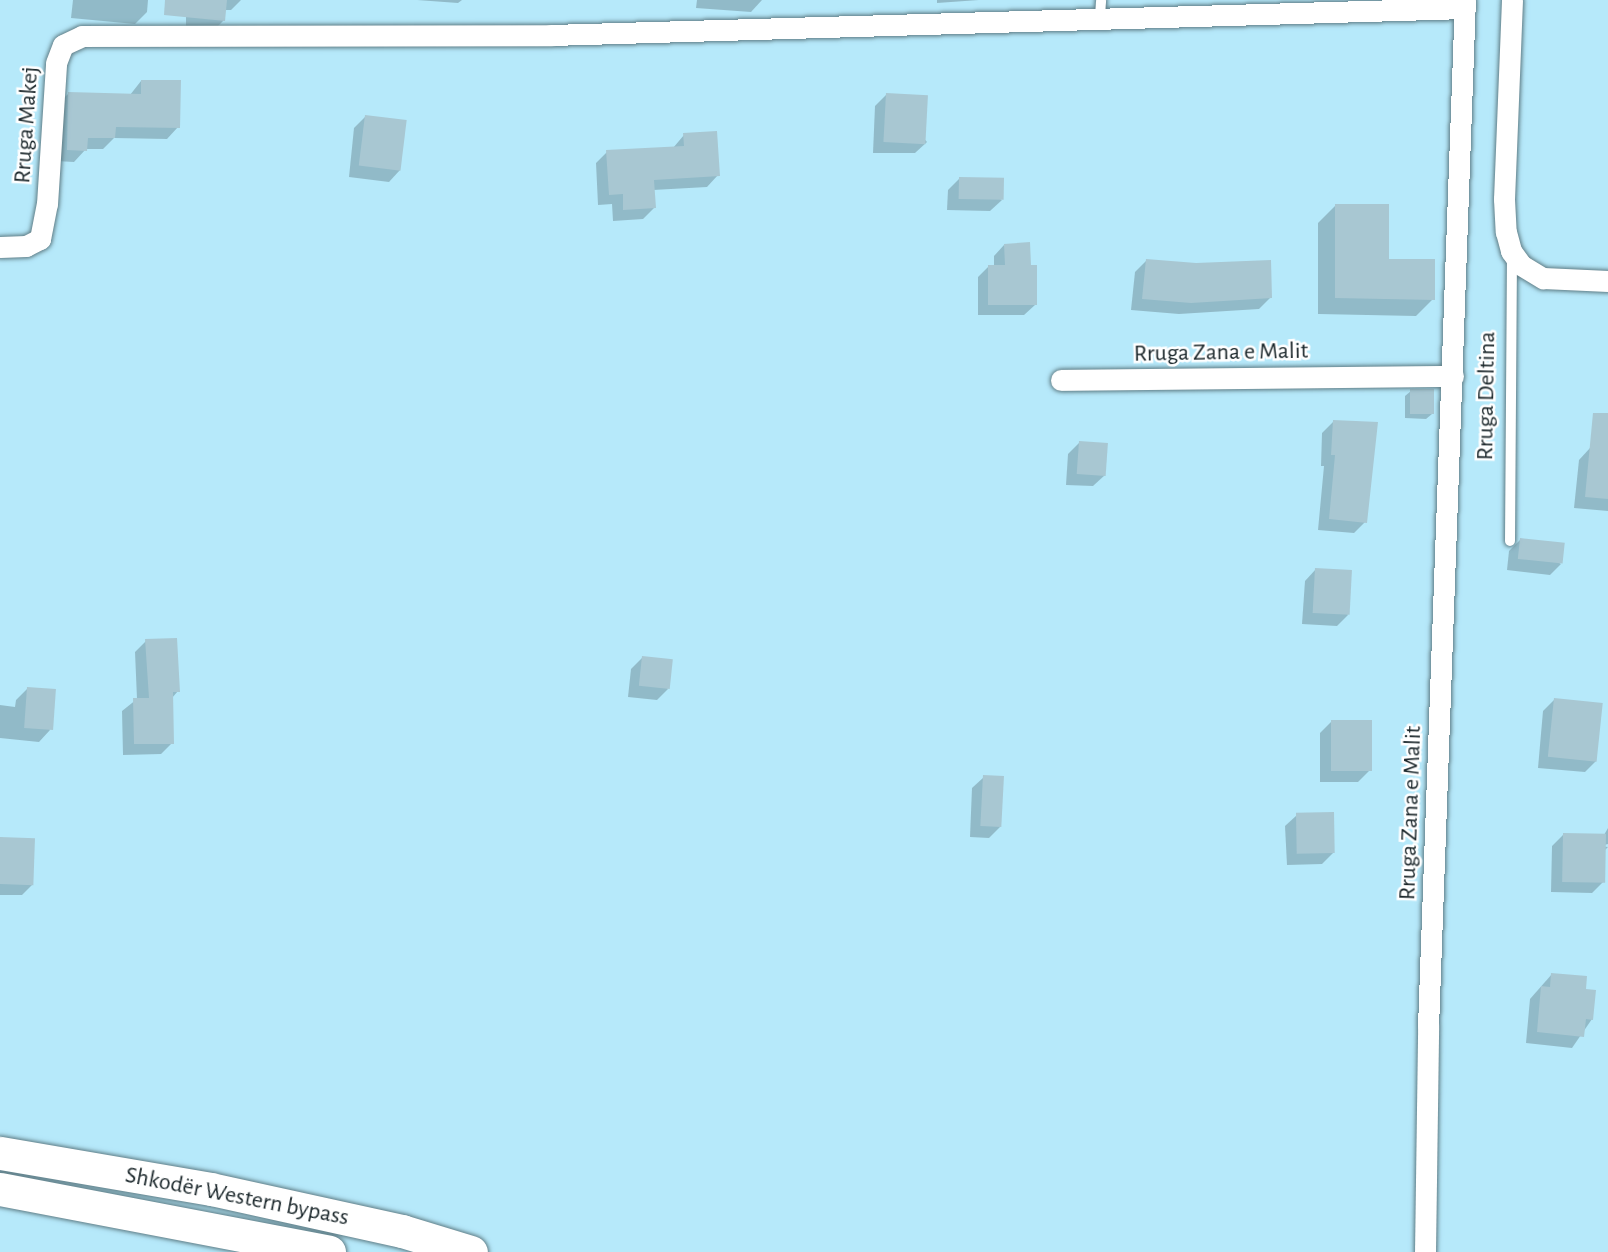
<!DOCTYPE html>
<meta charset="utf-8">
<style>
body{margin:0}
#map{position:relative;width:1608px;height:1252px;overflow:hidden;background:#ebf8fc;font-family:"Alegreya Sans",sans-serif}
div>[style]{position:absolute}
.green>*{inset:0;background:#b6e9fa;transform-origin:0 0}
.shadow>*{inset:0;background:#0003}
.building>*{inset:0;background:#a8c7d2;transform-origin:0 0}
.roads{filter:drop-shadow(0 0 2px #5f7d86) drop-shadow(0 0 2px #5f7d86)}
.lane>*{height:10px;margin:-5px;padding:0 5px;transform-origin:5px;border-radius:5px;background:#fff}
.street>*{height:21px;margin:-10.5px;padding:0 10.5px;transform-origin:10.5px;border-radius:10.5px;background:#fff}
.highway>*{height:33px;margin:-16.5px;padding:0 16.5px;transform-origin:16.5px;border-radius:16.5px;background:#fff}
span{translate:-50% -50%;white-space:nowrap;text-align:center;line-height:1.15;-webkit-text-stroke:5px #fff;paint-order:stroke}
.street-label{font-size:24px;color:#1b272b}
</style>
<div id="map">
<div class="green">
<i style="left:0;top:0;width:1608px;height:1252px"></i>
</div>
<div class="shadow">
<i style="clip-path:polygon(73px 0,148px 0,147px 12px,135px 24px,71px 18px)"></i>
<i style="clip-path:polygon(186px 0,241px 0,231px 10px,225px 10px,224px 20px,214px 30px,186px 27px)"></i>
<i style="clip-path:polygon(417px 0,462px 0,458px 3px)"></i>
<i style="clip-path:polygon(697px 0,762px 0,751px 12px,696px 8px)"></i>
<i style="clip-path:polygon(937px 0,979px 0,937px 3px)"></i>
<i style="clip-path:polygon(141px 81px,178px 127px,167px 139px,114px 138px,103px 149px,86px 149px,74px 162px,56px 161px,57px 105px,69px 93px,130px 95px)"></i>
<i style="clip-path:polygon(886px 95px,927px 142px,915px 153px,873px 153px,875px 106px)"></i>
<i style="clip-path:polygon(365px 117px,400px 170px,389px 182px,349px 177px,354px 128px)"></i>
<i style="clip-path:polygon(684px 135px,718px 175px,707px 187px,653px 190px,654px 208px,643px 219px,613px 221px,612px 204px,598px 205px,596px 163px,607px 152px,673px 148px)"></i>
<i style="clip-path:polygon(960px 178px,1002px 200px,990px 211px,947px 210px,948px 190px)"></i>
<i style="clip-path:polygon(1336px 205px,1387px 261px,1433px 299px,1416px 316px,1318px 314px,1318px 223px)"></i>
<i style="clip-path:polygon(1004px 245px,1035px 305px,1024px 315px,978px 315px,978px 277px,989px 266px,994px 266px,994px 256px)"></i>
<i style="clip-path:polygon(1146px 261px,1271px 297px,1259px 309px,1179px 314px,1131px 310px,1135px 272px)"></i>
<i style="clip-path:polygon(1411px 391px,1432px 414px,1426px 419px,1405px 418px,1405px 396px)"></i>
<i style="clip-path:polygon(1334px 421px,1365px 522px,1354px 533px,1318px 530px,1324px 466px,1321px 466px,1322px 433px)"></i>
<i style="clip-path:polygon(1079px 443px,1105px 475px,1093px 486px,1066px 485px,1068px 454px)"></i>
<i style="clip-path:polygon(1590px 448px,1608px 450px,1608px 511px,1574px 508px,1579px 460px)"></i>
<i style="clip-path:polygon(1521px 539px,1561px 564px,1550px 575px,1507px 570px,1509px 551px)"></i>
<i style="clip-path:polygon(1316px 569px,1348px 615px,1337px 626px,1302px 624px,1305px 581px)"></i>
<i style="clip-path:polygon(146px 641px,178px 691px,172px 698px,172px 743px,161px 754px,123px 755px,122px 711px,137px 699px,135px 652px)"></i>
<i style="clip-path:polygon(643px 657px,668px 689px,657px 700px,628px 697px,631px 669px)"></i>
<i style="clip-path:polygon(28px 688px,50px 730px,39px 742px,0 738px,0 705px,15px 707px,16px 700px)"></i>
<i style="clip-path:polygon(1554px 700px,1596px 761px,1585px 772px,1538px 768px,1543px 711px)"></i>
<i style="clip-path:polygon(1331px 722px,1370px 770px,1358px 782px,1320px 782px,1320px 733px)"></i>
<i style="clip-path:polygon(984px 777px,1000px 827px,989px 838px,970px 837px,972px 788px)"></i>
<i style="clip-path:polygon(1297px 815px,1334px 852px,1322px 864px,1287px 865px,1285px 826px)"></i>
<i style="clip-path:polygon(1608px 828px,1608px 844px,1600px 846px,1608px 847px,1604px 851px,1604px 881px,1592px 893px,1551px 892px,1552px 846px,1563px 835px,1604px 835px)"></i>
<i style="clip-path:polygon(0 839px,33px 884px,22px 895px,0 895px)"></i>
<i style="clip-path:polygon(1552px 974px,1584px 990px,1592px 1019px,1572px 1048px,1526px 1043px,1530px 999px)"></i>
</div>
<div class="building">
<i style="clip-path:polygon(165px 0,227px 0,225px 21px,164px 15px)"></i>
<i style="clip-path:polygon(141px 80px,181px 80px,180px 128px,116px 127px,115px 138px,88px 138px,87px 151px,67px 150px,68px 92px,141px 94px)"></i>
<i style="left:886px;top:93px;width:42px;height:49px;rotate:3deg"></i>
<i style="left:365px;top:115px;width:42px;height:51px;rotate:7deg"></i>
<i style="clip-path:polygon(717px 131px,720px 176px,654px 180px,656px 208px,623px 210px,623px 194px,609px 195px,606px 150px,684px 146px,683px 133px)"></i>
<i style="left:959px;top:177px;width:45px;height:22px;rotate:1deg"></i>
<i style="clip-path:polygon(1335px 204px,1389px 204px,1389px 259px,1435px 259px,1435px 300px,1335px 298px)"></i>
<i style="clip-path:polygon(1030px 242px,1031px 265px,1037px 265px,1037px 305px,988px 305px,988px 265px,1005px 265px,1004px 244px)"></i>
<i style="clip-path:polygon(1146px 259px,1196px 263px,1271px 260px,1272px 298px,1191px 303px,1142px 299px)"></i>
<i style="left:1410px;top:389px;width:24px;height:25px"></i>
<i style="clip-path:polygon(1593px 413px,1608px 413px,1608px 499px,1585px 497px)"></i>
<i style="clip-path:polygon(1333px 420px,1378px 422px,1367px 523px,1329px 519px,1335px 455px,1331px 455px)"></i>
<i style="left:1079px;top:441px;width:29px;height:33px;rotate:4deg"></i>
<i style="left:1520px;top:538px;width:45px;height:21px;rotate:6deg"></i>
<i style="left:1315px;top:568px;width:37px;height:45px;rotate:3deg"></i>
<i style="clip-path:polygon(177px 638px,180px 692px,173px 692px,174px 744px,134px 744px,133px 698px,149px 698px,145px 639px)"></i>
<i style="left:642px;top:656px;width:31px;height:30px;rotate:6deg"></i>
<i style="left:27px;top:687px;width:29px;height:41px;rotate:4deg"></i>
<i style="left:1554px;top:698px;width:49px;height:59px;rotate:6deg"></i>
<i style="left:1331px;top:720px;width:41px;height:51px"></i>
<i style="left:983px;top:775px;width:21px;height:51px;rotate:3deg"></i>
<i style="left:1334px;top:812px;width:41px;height:38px;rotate:89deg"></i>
<i style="left:1563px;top:833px;width:43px;height:49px;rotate:1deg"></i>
<i style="left:0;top:837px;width:35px;height:47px;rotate:2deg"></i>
<i style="clip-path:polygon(1551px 973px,1587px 976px,1586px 989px,1596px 990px,1593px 1020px,1586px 1019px,1584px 1037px,1537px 1032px,1541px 986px,1550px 987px)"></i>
</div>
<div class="roads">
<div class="lane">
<i style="left:1100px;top:16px;width:16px;rotate:-86deg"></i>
<i style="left:1510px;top:541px;width:284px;rotate:-89.6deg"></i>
</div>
<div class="street">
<i style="left:1512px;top:0;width:199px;rotate:92.3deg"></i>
<i style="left:1504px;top:199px;width:33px;rotate:87deg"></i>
<i style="left:1506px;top:232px;width:20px;rotate:75deg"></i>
<i style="left:1511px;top:251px;width:17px;rotate:54deg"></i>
<i style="left:1521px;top:265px;width:26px;rotate:31deg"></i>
<i style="left:1543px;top:278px;width:65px;rotate:2.6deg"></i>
<i style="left:0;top:247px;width:26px;rotate:-2deg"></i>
<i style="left:26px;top:246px;width:16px;rotate:-27deg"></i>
<i style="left:40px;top:239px;width:36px;rotate:-79deg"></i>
<i style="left:47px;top:204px;width:141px;rotate:-86.3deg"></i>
<i style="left:56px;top:63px;width:19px;rotate:-69deg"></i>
<i style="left:63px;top:45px;width:21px;rotate:-25deg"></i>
<i style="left:82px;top:36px;width:469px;rotate:-0.1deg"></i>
<i style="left:551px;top:35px;width:914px;rotate:-1.69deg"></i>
<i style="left:1061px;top:380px;width:392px;rotate:-0.6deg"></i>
<i style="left:1425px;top:1252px;width:225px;rotate:-89.2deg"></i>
<i style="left:1428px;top:1027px;width:1028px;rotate:-87.94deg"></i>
</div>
<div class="highway">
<i style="left:0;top:1153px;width:214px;rotate:9.7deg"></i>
<i style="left:211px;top:1189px;width:196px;rotate:12.4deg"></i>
<i style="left:402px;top:1231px;width:72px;rotate:16.9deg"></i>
<i style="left:0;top:1189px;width:335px;rotate:10.8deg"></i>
</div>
</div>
<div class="street-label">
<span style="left:27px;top:125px;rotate:-86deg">Rruga Makej</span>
<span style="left:1221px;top:353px;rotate:-1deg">Rruga Zana e Malit</span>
<span style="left:1487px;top:396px;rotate:-89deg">Rruga Deltina</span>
<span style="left:1411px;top:813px;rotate:-88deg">Rruga Zana e Malit</span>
<span style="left:237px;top:1197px;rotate:11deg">Shkodër Western bypass</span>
</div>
</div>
